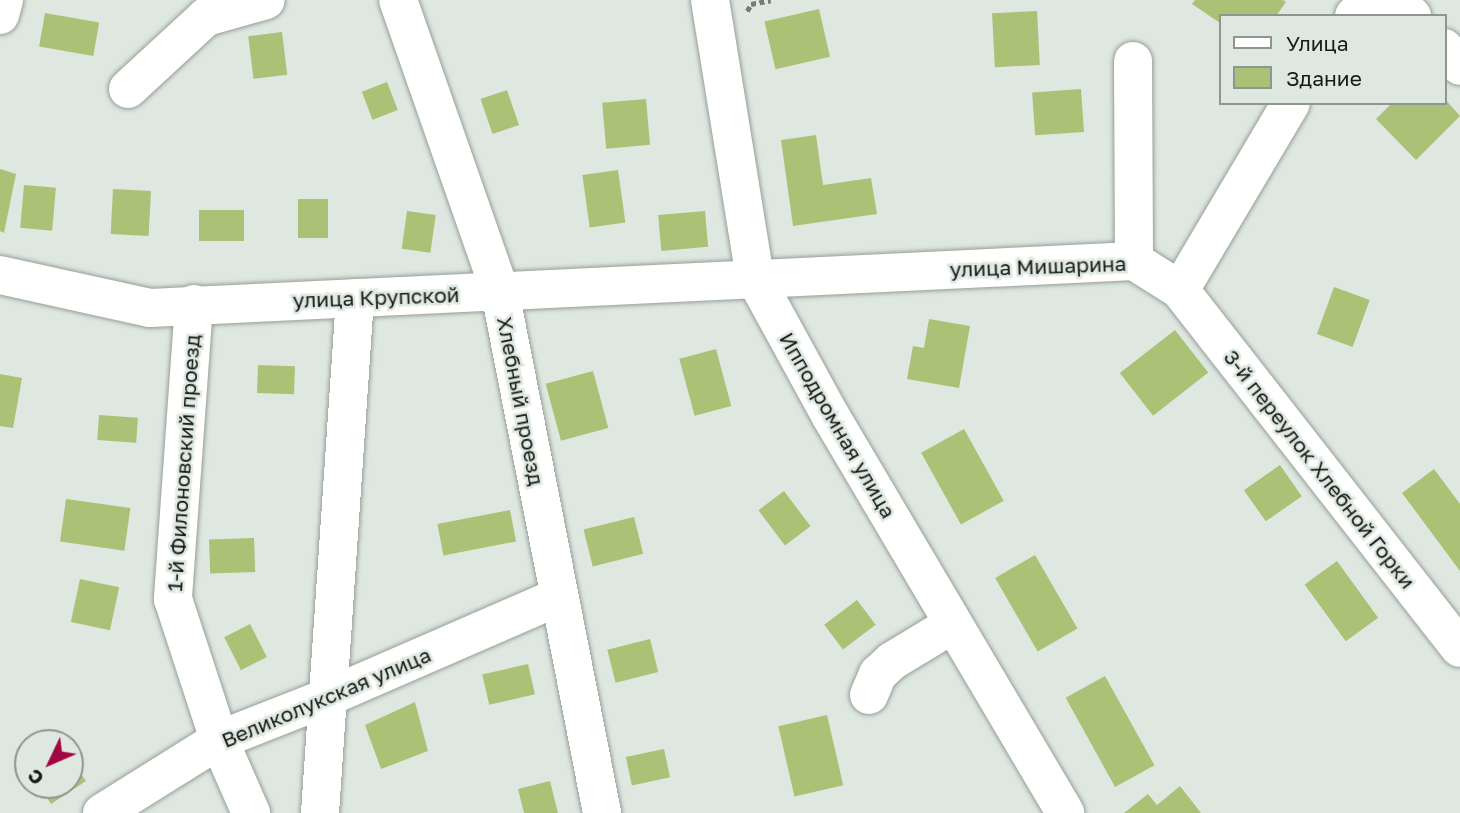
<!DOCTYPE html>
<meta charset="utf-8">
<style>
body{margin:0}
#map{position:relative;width:1460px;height:813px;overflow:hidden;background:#dee8e0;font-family:"Golos Text",sans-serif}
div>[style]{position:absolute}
.building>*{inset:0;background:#a9c275;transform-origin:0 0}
.path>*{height:4.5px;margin-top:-2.25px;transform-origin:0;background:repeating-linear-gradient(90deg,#757b76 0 5px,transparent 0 8.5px)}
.roads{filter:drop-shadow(0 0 2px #969f98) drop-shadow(0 0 2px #969f98)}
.minor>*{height:38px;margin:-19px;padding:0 19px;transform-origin:19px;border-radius:19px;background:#fff}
span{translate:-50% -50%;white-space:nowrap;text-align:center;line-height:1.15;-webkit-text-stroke:5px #dee8e0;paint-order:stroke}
.street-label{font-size:21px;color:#171a17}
.legend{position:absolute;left:1219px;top:14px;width:228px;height:91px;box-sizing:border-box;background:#dee8e0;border:2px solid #8e9690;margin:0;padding:9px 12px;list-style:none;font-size:21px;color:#171a17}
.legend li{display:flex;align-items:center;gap:14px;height:35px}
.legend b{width:35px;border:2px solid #8e9690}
.north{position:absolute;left:14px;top:729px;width:70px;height:70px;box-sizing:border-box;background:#dee8e0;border:2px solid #8e9690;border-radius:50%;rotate:226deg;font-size:19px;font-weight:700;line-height:28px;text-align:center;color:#171a17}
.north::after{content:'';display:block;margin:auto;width:24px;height:32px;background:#a20640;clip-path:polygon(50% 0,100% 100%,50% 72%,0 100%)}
</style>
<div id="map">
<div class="building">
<i style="clip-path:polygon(1195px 0,1283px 0,1286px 2px,1276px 16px,1220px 16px,1220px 23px,1192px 4px)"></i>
<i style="left:819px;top:9px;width:49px;height:56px;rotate:77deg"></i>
<i style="left:1037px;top:11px;width:54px;height:45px;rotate:87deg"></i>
<i style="left:45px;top:13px;width:55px;height:34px;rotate:10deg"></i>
<i style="left:282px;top:32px;width:43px;height:34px;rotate:83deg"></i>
<i style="left:387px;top:82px;width:30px;height:27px;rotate:69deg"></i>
<i style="left:1081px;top:89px;width:43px;height:49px;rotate:86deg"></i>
<i style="left:507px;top:90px;width:37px;height:28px;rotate:71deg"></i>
<i style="clip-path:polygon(1444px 98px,1460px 116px,1416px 160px,1376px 119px,1392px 103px,1444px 103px)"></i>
<i style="left:646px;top:99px;width:46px;height:44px;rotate:85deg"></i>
<i style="clip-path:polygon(816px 135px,823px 185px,871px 178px,877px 214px,793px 226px,781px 140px)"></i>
<i style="clip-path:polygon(0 169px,16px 174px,4px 233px,0 231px)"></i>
<i style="left:618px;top:170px;width:53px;height:36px;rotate:82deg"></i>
<i style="left:24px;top:185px;width:32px;height:43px;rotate:5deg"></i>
<i style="left:113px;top:189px;width:38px;height:45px;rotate:3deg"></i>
<i style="left:298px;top:199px;width:30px;height:39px"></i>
<i style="left:199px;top:210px;width:45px;height:31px"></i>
<i style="left:407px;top:211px;width:29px;height:38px;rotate:8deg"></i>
<i style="left:705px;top:211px;width:36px;height:47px;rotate:85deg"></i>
<i style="left:1334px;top:287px;width:38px;height:50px;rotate:20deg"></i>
<i style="clip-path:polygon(929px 319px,970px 326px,959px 388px,907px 379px,913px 346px,924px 348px)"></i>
<i style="left:1175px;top:330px;width:54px;height:70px;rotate:52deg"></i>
<i style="left:716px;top:349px;width:59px;height:38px;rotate:75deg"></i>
<i style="left:258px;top:365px;width:37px;height:28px;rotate:2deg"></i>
<i style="left:593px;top:371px;width:59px;height:49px;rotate:75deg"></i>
<i style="clip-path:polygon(0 374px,22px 378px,13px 428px,0 426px)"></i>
<i style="left:99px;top:415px;width:39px;height:25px;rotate:4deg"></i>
<i style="left:964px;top:429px;width:82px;height:49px;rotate:61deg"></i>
<i style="left:1280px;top:465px;width:38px;height:44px;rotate:55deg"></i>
<i style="clip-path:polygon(1434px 469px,1460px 504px,1460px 571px,1402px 493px)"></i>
<i style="left:784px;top:491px;width:44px;height:32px;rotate:53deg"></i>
<i style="left:66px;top:499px;width:65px;height:43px;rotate:8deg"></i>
<i style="left:510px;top:510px;width:32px;height:74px;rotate:79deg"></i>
<i style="left:634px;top:517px;width:38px;height:52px;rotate:76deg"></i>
<i style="left:254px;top:538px;width:34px;height:45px;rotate:88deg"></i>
<i style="left:1035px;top:555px;width:85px;height:46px;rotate:60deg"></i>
<i style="left:1337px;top:561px;width:70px;height:40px;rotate:54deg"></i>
<i style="left:80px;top:579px;width:40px;height:44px;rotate:12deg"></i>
<i style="left:857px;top:600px;width:31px;height:41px;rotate:53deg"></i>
<i style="left:250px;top:624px;width:37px;height:29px;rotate:63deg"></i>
<i style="left:650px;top:639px;width:34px;height:44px;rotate:76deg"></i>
<i style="left:528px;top:664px;width:31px;height:47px;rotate:77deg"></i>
<i style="left:1105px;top:676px;width:102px;height:45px;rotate:61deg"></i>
<i style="clip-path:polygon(415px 702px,428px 751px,381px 769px,365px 725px)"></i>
<i style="left:827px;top:715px;width:72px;height:50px;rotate:77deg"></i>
<i style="left:664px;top:749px;width:29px;height:39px;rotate:78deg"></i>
<i style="clip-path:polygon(70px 758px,86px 781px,51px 804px,39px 785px,70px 785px)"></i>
<i style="clip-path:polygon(550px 781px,558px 813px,524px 813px,518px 789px)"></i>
<i style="clip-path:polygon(1180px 786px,1201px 813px,1124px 813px,1148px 794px,1157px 805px)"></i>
</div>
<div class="path">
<i style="left:747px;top:11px;width:8px;rotate:-60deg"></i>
<i style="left:751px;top:4px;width:20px;rotate:-11deg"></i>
</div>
<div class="roads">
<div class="minor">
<i style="left:398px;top:0;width:309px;rotate:70.7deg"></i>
<i style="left:500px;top:292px;width:531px;rotate:78.92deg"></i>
<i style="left:710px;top:0;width:282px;rotate:80.8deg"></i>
<i style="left:755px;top:278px;width:156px;rotate:61.3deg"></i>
<i style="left:830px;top:415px;width:462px;rotate:59.4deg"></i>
<i style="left:1393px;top:0;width:25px;rotate:40deg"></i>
<i style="left:0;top:15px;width:16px;rotate:-75deg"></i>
<i style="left:1354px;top:16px;width:23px;rotate:-45deg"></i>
<i style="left:1444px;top:48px;width:24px;rotate:48deg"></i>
<i style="left:1133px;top:61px;width:200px;rotate:89.7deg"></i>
<i style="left:128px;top:89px;width:106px;rotate:-42.7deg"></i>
<i style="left:206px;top:17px;width:62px;rotate:-15.8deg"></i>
<i style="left:0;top:275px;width:154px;rotate:12.4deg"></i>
<i style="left:150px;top:308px;width:985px;rotate:-2.73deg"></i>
<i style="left:1134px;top:261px;width:54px;rotate:32.2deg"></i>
<i style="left:1180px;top:290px;width:217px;rotate:-59.3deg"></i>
<i style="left:1180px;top:290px;width:454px;rotate:52deg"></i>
<i style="left:194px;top:304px;width:296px;rotate:94.1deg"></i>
<i style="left:173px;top:599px;width:148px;rotate:71.9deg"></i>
<i style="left:219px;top:740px;width:80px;rotate:66.3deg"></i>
<i style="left:869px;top:695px;width:23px;rotate:-67deg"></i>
<i style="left:878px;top:674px;width:19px;rotate:-43deg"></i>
<i style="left:892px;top:661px;width:71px;rotate:-31.2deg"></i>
<i style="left:102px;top:813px;width:138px;rotate:-32deg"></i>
<i style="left:219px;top:740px;width:117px;rotate:-21.5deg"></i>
<i style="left:328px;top:697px;width:251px;rotate:-23.5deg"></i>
<i style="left:320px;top:813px;width:516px;rotate:-86.11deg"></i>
</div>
</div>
<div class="street-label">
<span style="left:1038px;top:266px;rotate:-2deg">улица Мишарина</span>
<span style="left:376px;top:297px;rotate:-2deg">улица Крупской</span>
<span style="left:521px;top:401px;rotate:79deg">Хлебный проезд</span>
<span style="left:838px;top:425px;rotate:60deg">Ипподромная улица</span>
<span style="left:183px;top:463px;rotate:-86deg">1-й Филоновский проезд</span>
<span style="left:1320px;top:469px;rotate:52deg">3-й переулок Хлебной Горки</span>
<span style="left:326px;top:697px;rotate:-23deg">Великолукская улица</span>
</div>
<ul class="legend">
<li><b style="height:9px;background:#fff"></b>Улица</li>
<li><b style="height:19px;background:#a9c275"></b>Здание</li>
</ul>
<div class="north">С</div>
</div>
